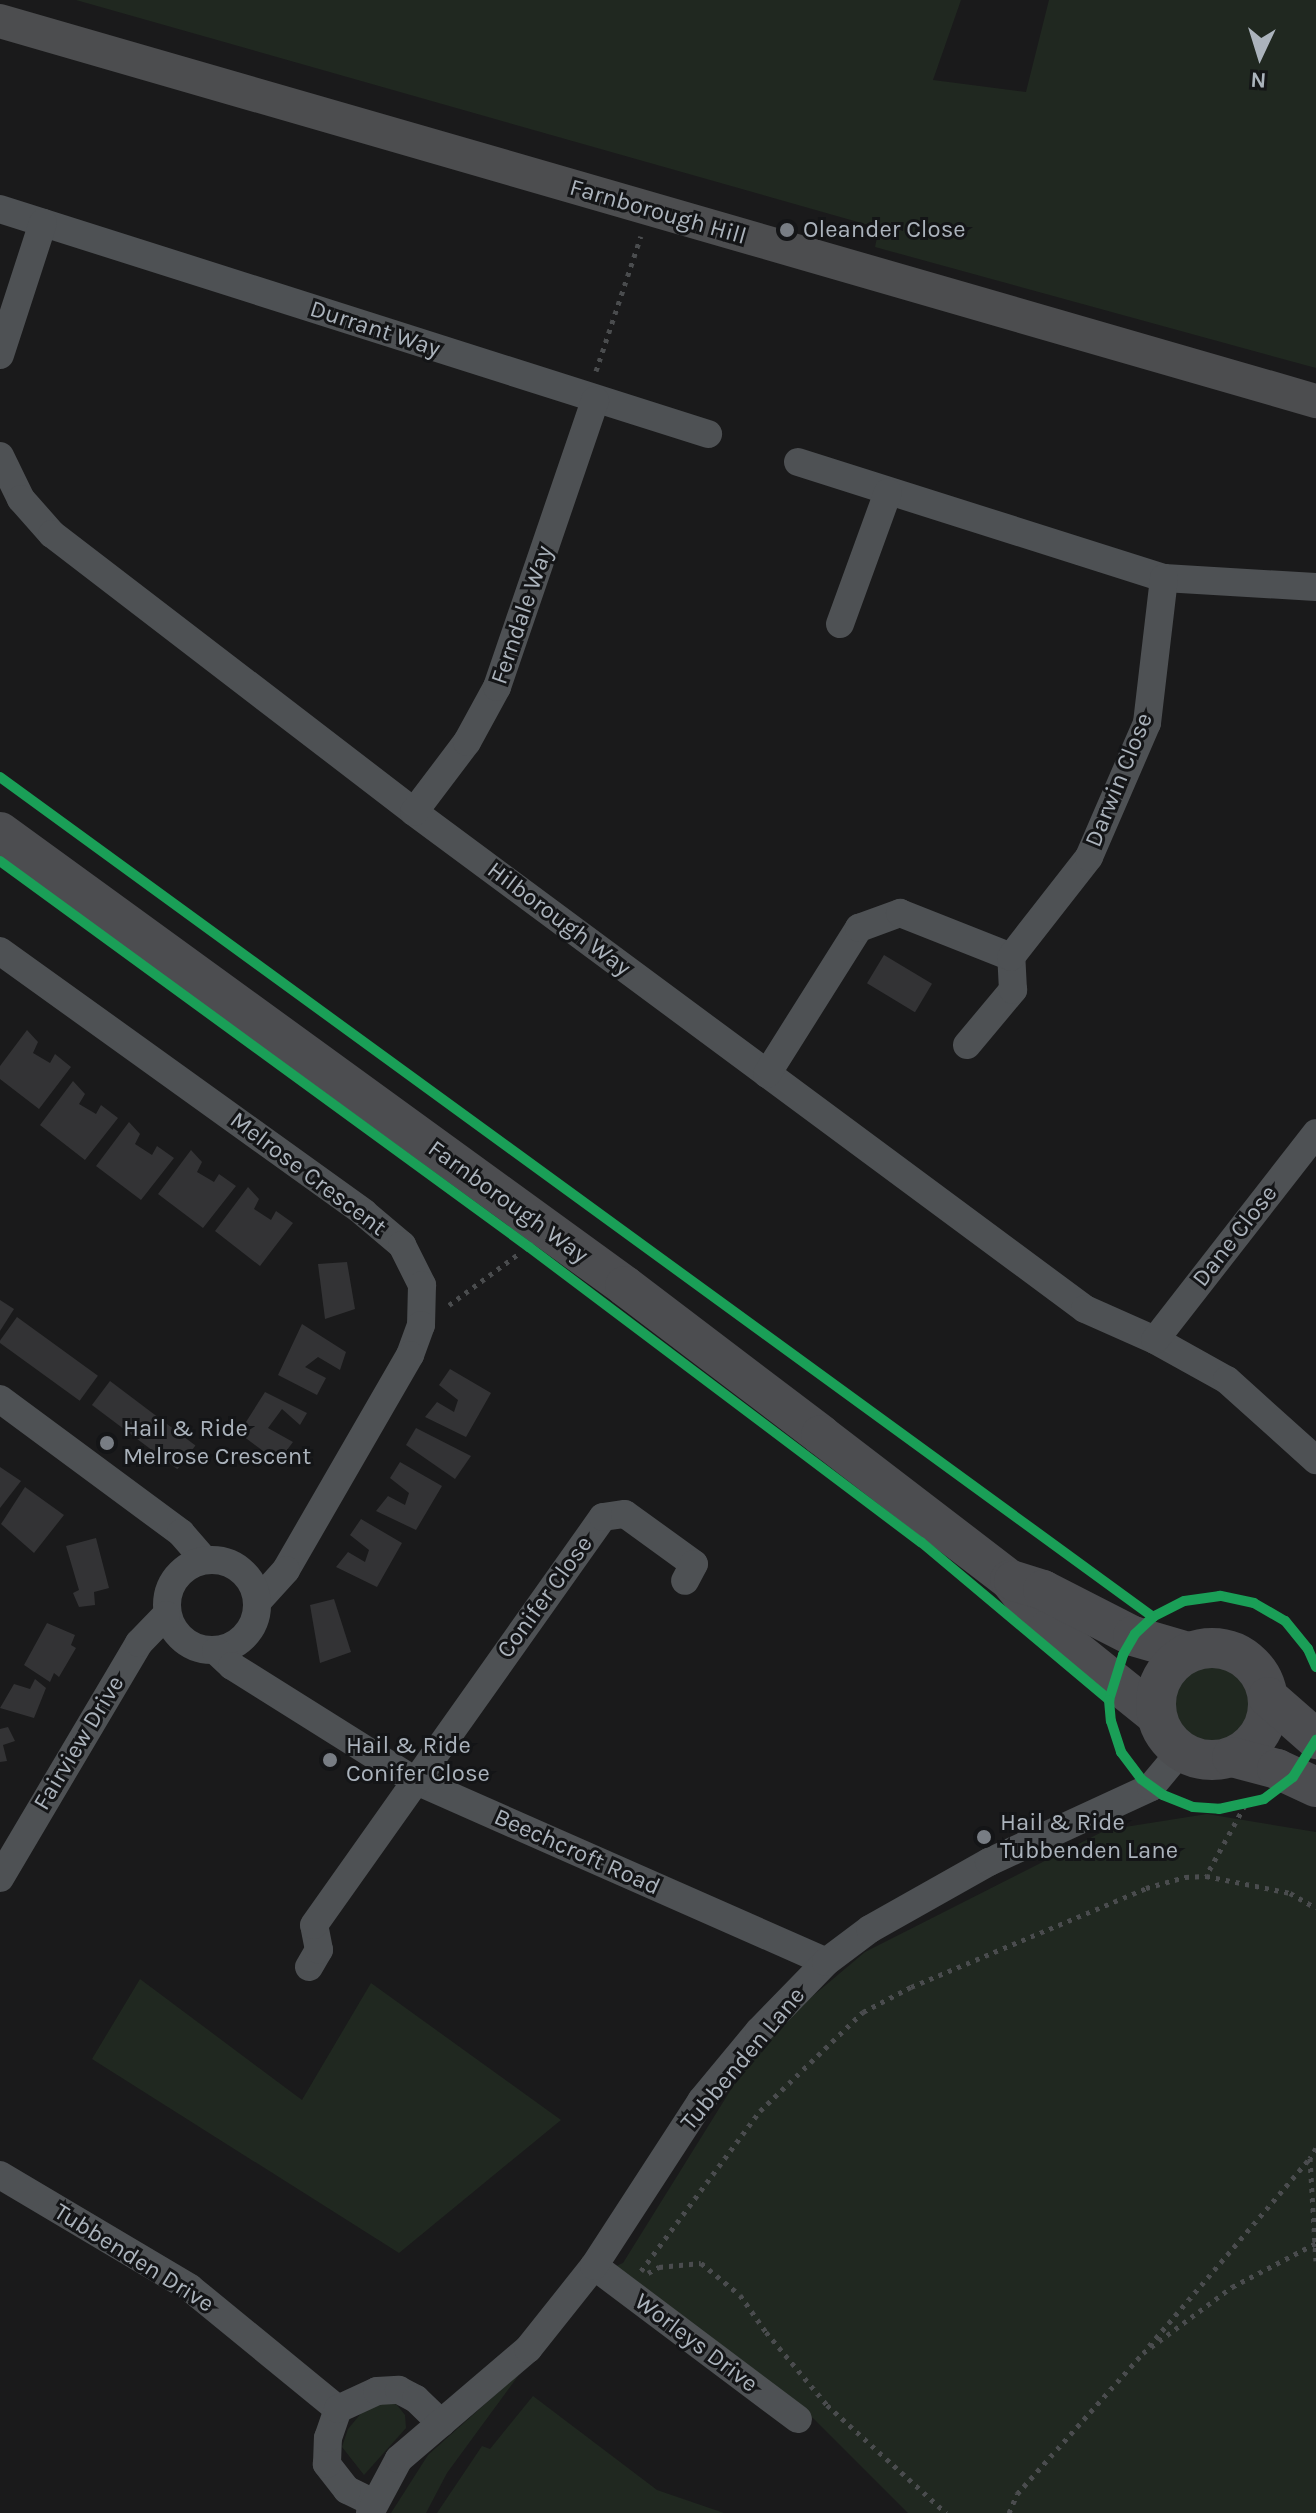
<!DOCTYPE html>
<style>
body{margin:0}
#map{position:relative;width:1316px;height:2513px;overflow:hidden;background:#1a1a1b;font-family:Karla,sans-serif}
div>[style]{position:absolute}
.green>*{inset:0;background:#202820}
.round{border-radius:50%}
.building>*{inset:0;background:#333335;transform-origin:0 0}
.path>*{height:5px;margin-top:-2.5px;transform-origin:0;background:repeating-linear-gradient(90deg,#4a4c4e 0 4px,transparent 0 10px)}
.minor>*{height:28px;margin:-14px;padding:0 14px;transform-origin:14px;border-radius:14px;background:#4e5154}
.minor>.ring{margin:-14px;padding:0;box-sizing:content-box;background:none;border:28px solid #4e5154;border-radius:50%}
.major>*{height:34px;margin:-17px;padding:0 17px;transform-origin:17px;border-radius:17px;background:#4c4d4f}
.highway>*{height:40px;margin:-20px;padding:0 20px;transform-origin:20px;border-radius:20px;background:#4c4d50}
.highway>.ring{margin:-20px;padding:0;box-sizing:content-box;background:none;border:40px solid #4c4d50;border-radius:50%}
.cycleway>*{height:10px;margin:-5px;padding:0 5px;transform-origin:5px;border-radius:5px;background:#1a9f57}
.dots>*{width:22px;height:22px;translate:-50% -50%;box-sizing:border-box;border:4px solid #141517;border-radius:50%}
span{translate:-50% -50%;white-space:nowrap;text-align:center;line-height:1.15;-webkit-text-stroke:6px #141517;paint-order:stroke}
.street-label{font-size:24px;color:#abb3bc}
.poi-label{font-size:24px;color:#abb3bc}
.left{translate:0 -50%;text-align:left}
.north{position:absolute;left:1220px;top:16px;width:80px;height:80px;-webkit-text-stroke:6px #141517;paint-order:stroke;rotate:184deg;font-size:22px;font-weight:700;line-height:32px;text-align:center;color:#abb3bc}
.north::after{content:'';display:block;margin:auto;width:28px;height:36px;background:#abb3bc;clip-path:polygon(50% 0,100% 100%,50% 72%,0 100%)}
</style>
<div id="map">
<div class="green">
<i style="clip-path:polygon(76px 0,961px 0,933px 80px,1026px 92px,1049px 0,1316px 0,1316px 368px,875px 247px,879px 228px)"></i>
<i class="round" style="left:1173px;top:1666px;width:78px;height:78px"></i>
<i style="clip-path:polygon(1207px 1814px,1316px 1832px,1316px 2513px,908px 2513px,814px 2419px,614px 2267px,623px 2263px,763px 2038px,865px 1952px,1106px 1830px)"></i>
<i style="clip-path:polygon(140px 1979px,302px 2100px,371px 1983px,561px 2120px,399px 2253px,92px 2059px)"></i>
<i style="clip-path:polygon(521px 2372px,447px 2473px,426px 2513px,391px 2513px,428px 2455px)"></i>
<i style="clip-path:polygon(533px 2396px,657px 2490px,724px 2513px,437px 2513px,482px 2446px,490px 2449px)"></i>
<i style="clip-path:polygon(387px 2400px,397px 2405px,405px 2415px,406px 2428px,364px 2475px,342px 2447px,348px 2429px,363px 2411px)"></i>
</div>
<div class="building">
<i style="left:884px;top:955px;width:56px;height:33px;rotate:31deg"></i>
<i style="clip-path:polygon(27px 1030px,38px 1042px,33px 1053px,50px 1063px,55px 1054px,71px 1067px,39px 1109px,0 1079px,0 1066px)"></i>
<i style="clip-path:polygon(73px 1081px,85px 1094px,79px 1104px,96px 1114px,101px 1105px,118px 1118px,85px 1160px,40px 1125px)"></i>
<i style="clip-path:polygon(129px 1122px,140px 1134px,135px 1144px,152px 1155px,157px 1146px,174px 1158px,141px 1200px,96px 1166px)"></i>
<i style="clip-path:polygon(191px 1150px,202px 1162px,197px 1172px,214px 1182px,219px 1174px,236px 1186px,203px 1228px,158px 1194px)"></i>
<i style="clip-path:polygon(248px 1187px,259px 1199px,254px 1209px,271px 1220px,276px 1211px,293px 1223px,260px 1266px,215px 1231px)"></i>
<i style="clip-path:polygon(347px 1262px,355px 1309px,325px 1319px,318px 1264px)"></i>
<i style="clip-path:polygon(0 1300px,14px 1309px,0 1331px)"></i>
<i style="left:17px;top:1317px;width:100px;height:31px;rotate:36deg"></i>
<i style="clip-path:polygon(302px 1324px,346px 1352px,340px 1370px,318px 1357px,305px 1367px,326px 1378px,317px 1395px,278px 1375px)"></i>
<i style="clip-path:polygon(450px 1369px,491px 1393px,466px 1437px,425px 1417px,437px 1402px,454px 1412px,458px 1400px,439px 1385px)"></i>
<i style="left:110px;top:1381px;width:107px;height:30px;rotate:37deg"></i>
<i style="clip-path:polygon(265px 1392px,307px 1413px,300px 1425px,282px 1409px,268px 1428px,293px 1442px,278px 1462px,239px 1433px)"></i>
<i style="clip-path:polygon(416px 1428px,471px 1456px,455px 1479px,406px 1445px)"></i>
<i style="clip-path:polygon(400px 1462px,442px 1486px,416px 1530px,376px 1511px,388px 1496px,405px 1505px,409px 1493px,390px 1478px)"></i>
<i style="clip-path:polygon(0 1467px,21px 1481px,0 1508px)"></i>
<i style="clip-path:polygon(25px 1487px,64px 1515px,34px 1553px,1px 1524px)"></i>
<i style="clip-path:polygon(361px 1519px,402px 1543px,377px 1587px,336px 1567px,348px 1552px,365px 1562px,369px 1550px,350px 1535px)"></i>
<i style="clip-path:polygon(96px 1538px,109px 1588px,94px 1592px,95px 1605px,79px 1607px,73px 1593px,79px 1590px,66px 1546px)"></i>
<i style="clip-path:polygon(334px 1599px,351px 1652px,320px 1663px,310px 1605px)"></i>
<i style="clip-path:polygon(47px 1623px,75px 1635px,71px 1645px,76px 1648px,59px 1677px,54px 1673px,50px 1682px,24px 1665px)"></i>
<i style="clip-path:polygon(35px 1679px,46px 1688px,34px 1718px,0 1708px,14px 1684px,30px 1689px)"></i>
<i style="clip-path:polygon(8px 1727px,15px 1741px,3px 1745px,7px 1761px,0 1762px,0 1729px)"></i>
</div>
<div class="path">
<i style="left:596px;top:371px;width:142px;rotate:-71.6deg"></i>
<i style="left:449px;top:1305px;width:89px;rotate:-36.4deg"></i>
<i style="left:1245px;top:1805px;width:81px;rotate:118.8deg"></i>
<i style="left:1206px;top:1876px;width:86px;rotate:11.4deg"></i>
<i style="left:1290px;top:1893px;width:30px;rotate:30deg"></i>
<i style="left:1316px;top:2148px;width:12px;rotate:121deg"></i>
<i style="left:1310px;top:2158px;width:103px;rotate:86.7deg"></i>
<i style="left:641px;top:2271px;width:199px;rotate:-53.4deg"></i>
<i style="left:760px;top:2111px;width:143px;rotate:-43.9deg"></i>
<i style="left:863px;top:2012px;width:54px;rotate:-27.5deg"></i>
<i style="left:911px;top:1987px;width:255px;rotate:-22.8deg"></i>
<i style="left:1146px;top:1888px;width:41px;rotate:-15.8deg"></i>
<i style="left:1185px;top:1877px;width:21px;rotate:-3deg"></i>
<i style="left:648px;top:2273px;width:13px;rotate:-29deg"></i>
<i style="left:659px;top:2267px;width:42px;rotate:-5.4deg"></i>
<i style="left:701px;top:2263px;width:50px;rotate:39.4deg"></i>
<i style="left:740px;top:2295px;width:45px;rotate:54.9deg"></i>
<i style="left:766px;top:2332px;width:95px;rotate:50.1deg"></i>
<i style="left:827px;top:2405px;width:161px;rotate:42.2deg"></i>
<i style="left:1149px;top:2346px;width:248px;rotate:-49.4deg"></i>
<i style="left:1009px;top:2513px;width:21px;rotate:-67deg"></i>
<i style="left:1017px;top:2494px;width:189px;rotate:-48.2deg"></i>
<i style="left:1143px;top:2353px;width:111px;rotate:-36.6deg"></i>
<i style="left:1232px;top:2287px;width:95px;rotate:-27.6deg"></i>
</div>
<div class="minor">
<i style="left:0;top:209px;width:743px;rotate:17.63deg"></i>
<i style="left:0;top:355px;width:139px;rotate:-72deg"></i>
<i style="left:0;top:456px;width:48px;rotate:64deg"></i>
<i style="left:21px;top:499px;width:47px;rotate:48.5deg"></i>
<i style="left:52px;top:534px;width:456px;rotate:37.5deg"></i>
<i style="left:414px;top:812px;width:835px;rotate:36.53deg"></i>
<i style="left:1085px;top:1309px;width:77px;rotate:23.9deg"></i>
<i style="left:1155px;top:1340px;width:82px;rotate:29.1deg"></i>
<i style="left:1227px;top:1380px;width:120px;rotate:42deg"></i>
<i style="left:798px;top:462px;width:384px;rotate:17.6deg"></i>
<i style="left:1164px;top:578px;width:152px;rotate:3.4deg"></i>
<i style="left:840px;top:624px;width:140px;rotate:-70deg"></i>
<i style="left:414px;top:812px;width:88px;rotate:-52.9deg"></i>
<i style="left:467px;top:742px;width:63px;rotate:-61.4deg"></i>
<i style="left:497px;top:687px;width:303px;rotate:-71.1deg"></i>
<i style="left:0;top:951px;width:448px;rotate:35.7deg"></i>
<i style="left:364px;top:1213px;width:50px;rotate:40.1deg"></i>
<i style="left:402px;top:1245px;width:45px;rotate:63.4deg"></i>
<i style="left:422px;top:1285px;width:40px;rotate:91.4deg"></i>
<i style="left:421px;top:1325px;width:32px;rotate:110deg"></i>
<i style="left:410px;top:1355px;width:248px;rotate:120deg"></i>
<i style="left:286px;top:1570px;width:42px;rotate:132.1deg"></i>
<i style="left:967px;top:1045px;width:72px;rotate:-50.1deg"></i>
<i style="left:1013px;top:990px;width:33px;rotate:-93deg"></i>
<i style="left:767px;top:1074px;width:173px;rotate:-57.8deg"></i>
<i style="left:859px;top:928px;width:44px;rotate:-20.1deg"></i>
<i style="left:900px;top:913px;width:119px;rotate:21.6deg"></i>
<i style="left:1011px;top:957px;width:127px;rotate:-52deg"></i>
<i style="left:1089px;top:857px;width:146px;rotate:-66.6deg"></i>
<i style="left:1147px;top:723px;width:146px;rotate:-83.3deg"></i>
<i style="left:1155px;top:1340px;width:262px;rotate:-52.1deg"></i>
<i style="left:0;top:1399px;width:225px;rotate:36.5deg"></i>
<i style="left:181px;top:1533px;width:35px;rotate:49deg"></i>
<i class="ring" style="left:167px;top:1560px;width:62px;height:62px"></i>
<i style="left:216px;top:1651px;width:22px;rotate:43deg"></i>
<i style="left:232px;top:1666px;width:215px;rotate:32.1deg"></i>
<i style="left:414px;top:1780px;width:450px;rotate:23.8deg"></i>
<i style="left:0;top:1878px;width:273px;rotate:-59.4deg"></i>
<i style="left:139px;top:1643px;width:39px;rotate:-46deg"></i>
<i style="left:309px;top:1967px;width:20px;rotate:-60deg"></i>
<i style="left:319px;top:1950px;width:25px;rotate:-101deg"></i>
<i style="left:314px;top:1925px;width:500px;rotate:-54.7deg"></i>
<i style="left:603px;top:1517px;width:22px;rotate:-8deg"></i>
<i style="left:625px;top:1514px;width:85px;rotate:35.9deg"></i>
<i style="left:694px;top:1564px;width:19px;rotate:118deg"></i>
<i style="left:0;top:2175px;width:221px;rotate:30.7deg"></i>
<i style="left:190px;top:2288px;width:191px;rotate:39.3deg"></i>
<i style="left:594px;top:2266px;width:255px;rotate:36.9deg"></i>
<i style="left:374px;top:2503px;width:30px;rotate:-154deg"></i>
<i style="left:347px;top:2490px;width:33px;rotate:-128deg"></i>
<i style="left:327px;top:2464px;width:26px;rotate:-88deg"></i>
<i style="left:328px;top:2438px;width:31px;rotate:-71deg"></i>
<i style="left:338px;top:2409px;width:43px;rotate:-24.8deg"></i>
<i style="left:377px;top:2391px;width:22px;rotate:-3deg"></i>
<i style="left:399px;top:2390px;width:19px;rotate:28deg"></i>
<i style="left:416px;top:2399px;width:35px;rotate:44deg"></i>
<i style="left:370px;top:2513px;width:61px;rotate:-61.8deg"></i>
<i style="left:399px;top:2459px;width:170px;rotate:-40.5deg"></i>
<i style="left:528px;top:2349px;width:106px;rotate:-51.5deg"></i>
<i style="left:594px;top:2266px;width:197px;rotate:-57deg"></i>
<i style="left:701px;top:2101px;width:91px;rotate:-50.4deg"></i>
<i style="left:759px;top:2031px;width:96px;rotate:-45.8deg"></i>
<i style="left:826px;top:1962px;width:55px;rotate:-36.9deg"></i>
<i style="left:870px;top:1929px;width:137px;rotate:-29.4deg"></i>
<i style="left:989px;top:1862px;width:179px;rotate:-24.8deg"></i>
<i style="left:1151px;top:1787px;width:47px;rotate:-50.2deg"></i>
</div>
<div class="major">
<i style="left:0;top:21px;width:1370px;rotate:16.11deg"></i>
</div>
<div class="highway">
<i style="left:0;top:832px;width:772px;rotate:35.99deg"></i>
<i style="left:625px;top:1286px;width:246px;rotate:37.2deg"></i>
<i style="left:821px;top:1435px;width:238px;rotate:37.5deg"></i>
<i style="left:1010px;top:1580px;width:63px;rotate:51.5deg"></i>
<i style="left:1049px;top:1629px;width:137px;rotate:38.8deg"></i>
<i style="left:1014px;top:1581px;width:30px;rotate:17deg"></i>
<i style="left:1043px;top:1590px;width:101px;rotate:27.1deg"></i>
<i style="left:1133px;top:1636px;width:57px;rotate:16.2deg"></i>
<i class="ring" style="left:1156px;top:1648px;width:72px;height:72px"></i>
<i style="left:1268px;top:1697px;width:64px;rotate:41.2deg"></i>
<i style="left:1232px;top:1757px;width:47px;rotate:14.9deg"></i>
<i style="left:1277px;top:1769px;width:43px;rotate:24.8deg"></i>
</div>
<div class="cycleway">
<i style="left:0;top:777px;width:1427px;rotate:36.07deg"></i>
<i style="left:0;top:861px;width:655px;rotate:36.12deg"></i>
<i style="left:529px;top:1247px;width:491px;rotate:37deg"></i>
<i style="left:921px;top:1542px;width:246px;rotate:40deg"></i>
<i style="left:1316px;top:1667px;width:20px;rotate:-114deg"></i>
<i style="left:1308px;top:1649px;width:36px;rotate:-129deg"></i>
<i style="left:1285px;top:1621px;width:36px;rotate:-150deg"></i>
<i style="left:1254px;top:1603px;width:35px;rotate:-168deg"></i>
<i style="left:1220px;top:1596px;width:36px;rotate:172deg"></i>
<i style="left:1184px;top:1601px;width:35px;rotate:153deg"></i>
<i style="left:1153px;top:1617px;width:25px;rotate:137deg"></i>
<i style="left:1135px;top:1634px;width:24px;rotate:120deg"></i>
<i style="left:1123px;top:1655px;width:47px;rotate:107.3deg"></i>
<i style="left:1109px;top:1700px;width:21px;rotate:85deg"></i>
<i style="left:1111px;top:1721px;width:33px;rotate:72deg"></i>
<i style="left:1121px;top:1752px;width:34px;rotate:53deg"></i>
<i style="left:1141px;top:1779px;width:27px;rotate:36deg"></i>
<i style="left:1163px;top:1795px;width:32px;rotate:22deg"></i>
<i style="left:1193px;top:1807px;width:26px;rotate:4deg"></i>
<i style="left:1219px;top:1809px;width:46px;rotate:-12.5deg"></i>
<i style="left:1264px;top:1799px;width:36px;rotate:-37deg"></i>
<i style="left:1293px;top:1777px;width:44px;rotate:-58.1deg"></i>
</div>
<div class="dots">
<i style="left:787px;top:230px;background:#787d84"></i>
<i style="left:107px;top:1443px;background:#787d84"></i>
<i style="left:330px;top:1760px;background:#787d84"></i>
<i style="left:984px;top:1837px;background:#787d84"></i>
</div>
<div class="street-label">
<span style="left:658px;top:212px;rotate:16deg">Farnborough Hill</span>
<span style="left:375px;top:329px;rotate:18deg">Durrant Way</span>
<span style="left:522px;top:615px;rotate:-71deg">Ferndale Way</span>
<span style="left:1119px;top:780px;rotate:-68deg">Darwin Close</span>
<span style="left:559px;top:919px;rotate:37deg">Hilborough Way</span>
<span style="left:308px;top:1174px;rotate:37deg">Melrose Crescent</span>
<span style="left:508px;top:1202px;rotate:36deg">Farnborough Way</span>
<span style="left:1235px;top:1236px;rotate:-52deg">Dane Close</span>
<span style="left:545px;top:1597px;rotate:-54deg">Conifer Close</span>
<span style="left:79px;top:1743px;rotate:-59deg">Fairview Drive</span>
<span style="left:577px;top:1852px;rotate:24deg">Beechcroft Road</span>
<span style="left:743px;top:2059px;rotate:-50deg">Tubbenden Lane</span>
<span style="left:134px;top:2258px;rotate:32deg">Tubbenden Drive</span>
<span style="left:696px;top:2343px;rotate:37deg">Worleys Drive</span>
</div>
<div class="poi-label">
<span class="left" style="left:803px;top:230px">Oleander Close</span>
<span class="left" style="left:123px;top:1443px">Hail &amp; Ride<br>Melrose Crescent</span>
<span class="left" style="left:346px;top:1760px">Hail &amp; Ride<br>Conifer Close</span>
<span class="left" style="left:1000px;top:1837px">Hail &amp; Ride<br>Tubbenden Lane</span>
</div>
<div class="north">N</div>
</div>
